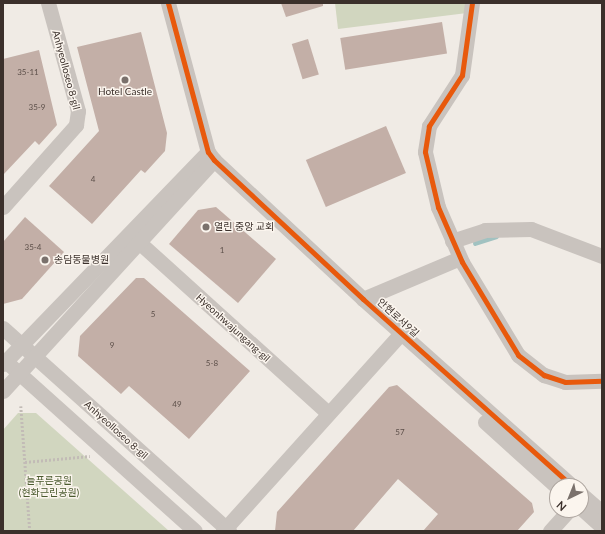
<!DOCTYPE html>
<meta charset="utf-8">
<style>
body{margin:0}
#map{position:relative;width:605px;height:534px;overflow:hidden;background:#f0ebe5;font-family:Lato,"Noto Sans KR",sans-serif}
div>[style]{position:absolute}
.green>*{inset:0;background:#d1d6bf}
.stream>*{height:4.5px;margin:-2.25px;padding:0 2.25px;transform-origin:2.25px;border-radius:2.25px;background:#a1c2c1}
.building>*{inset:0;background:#c3afa7;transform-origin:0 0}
.path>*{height:2.5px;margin-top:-1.25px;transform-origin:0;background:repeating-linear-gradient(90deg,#c2bbb6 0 2px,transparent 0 4px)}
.minor>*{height:15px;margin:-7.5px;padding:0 7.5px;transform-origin:7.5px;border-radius:7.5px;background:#c9c3be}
.cycleway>*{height:5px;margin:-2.5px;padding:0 2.5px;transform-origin:2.5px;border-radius:2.5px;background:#e8590c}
.dots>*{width:11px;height:11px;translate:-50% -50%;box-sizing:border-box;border:2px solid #fbf5ee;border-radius:50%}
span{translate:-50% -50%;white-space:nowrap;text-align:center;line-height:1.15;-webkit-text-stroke:3px #fbf5ee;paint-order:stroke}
.number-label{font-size:8px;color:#5d504a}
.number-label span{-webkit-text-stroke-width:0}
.street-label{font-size:10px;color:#3b302b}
.poi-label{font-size:10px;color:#3b302b}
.left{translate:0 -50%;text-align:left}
.park-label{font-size:10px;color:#4a5a2e}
.frame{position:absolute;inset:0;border:4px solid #3b302b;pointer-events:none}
.north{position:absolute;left:549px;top:478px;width:40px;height:40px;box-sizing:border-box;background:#fbf5ee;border:1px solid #aea6a0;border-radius:50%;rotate:223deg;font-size:11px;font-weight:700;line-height:16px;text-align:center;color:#3b302b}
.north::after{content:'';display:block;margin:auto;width:14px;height:18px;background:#7a716c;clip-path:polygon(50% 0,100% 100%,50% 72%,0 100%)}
</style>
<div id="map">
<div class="green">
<i style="clip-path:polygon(335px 3px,468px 3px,467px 13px,338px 29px)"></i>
<i style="clip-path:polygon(18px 413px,36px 413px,169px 531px,3px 531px,3px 430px)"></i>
</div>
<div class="stream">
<i style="left:475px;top:243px;width:22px;rotate:-18deg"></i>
</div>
<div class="building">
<i style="clip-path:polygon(281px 3px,323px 3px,323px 6px,286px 17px)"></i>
<i style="left:442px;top:22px;width:32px;height:103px;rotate:81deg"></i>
<i style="clip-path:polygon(141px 32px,167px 133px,165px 151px,145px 173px,141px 170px,92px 224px,49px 186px,99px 131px,77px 47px)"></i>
<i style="left:308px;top:39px;width:37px;height:17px;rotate:73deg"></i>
<i style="clip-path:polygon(39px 50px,57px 125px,39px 145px,35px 141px,3px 175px,3px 59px)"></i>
<i style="left:386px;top:126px;width:51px;height:87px;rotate:67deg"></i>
<i style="clip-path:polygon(216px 207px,276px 259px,238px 303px,169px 244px,198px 210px)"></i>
<i style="clip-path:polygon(25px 217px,64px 252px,22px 299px,3px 304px,3px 242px)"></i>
<i style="clip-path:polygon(136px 278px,144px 278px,250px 371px,189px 439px,129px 386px,121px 394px,78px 356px,80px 336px)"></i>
<i style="clip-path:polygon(397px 385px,532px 503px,534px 512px,517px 531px,423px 531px,438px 514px,398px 479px,353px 531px,275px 531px,277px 512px,389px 387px)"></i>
</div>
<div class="path">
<i style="left:21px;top:406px;width:125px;rotate:85.9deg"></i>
<i style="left:25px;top:462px;width:65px;rotate:-5.3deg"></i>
</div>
<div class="minor">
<i style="left:168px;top:3px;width:154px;rotate:75deg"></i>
<i style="left:208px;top:152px;width:10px;rotate:53deg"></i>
<i style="left:214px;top:160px;width:204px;rotate:43deg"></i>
<i style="left:363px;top:299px;width:280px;rotate:41.8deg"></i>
<i style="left:472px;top:3px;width:73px;rotate:97.9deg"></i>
<i style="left:462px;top:75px;width:61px;rotate:122.9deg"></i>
<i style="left:429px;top:126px;width:26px;rotate:99deg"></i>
<i style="left:425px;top:152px;width:57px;rotate:76.7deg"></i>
<i style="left:438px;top:207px;width:60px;rotate:66.4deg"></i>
<i style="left:462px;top:262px;width:109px;rotate:58.9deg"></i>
<i style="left:518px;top:355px;width:33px;rotate:38deg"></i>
<i style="left:544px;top:375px;width:22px;rotate:18deg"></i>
<i style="left:565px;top:382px;width:37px;rotate:-2deg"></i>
<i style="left:3px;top:207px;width:110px;rotate:-48.3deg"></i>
<i style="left:76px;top:125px;width:14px;rotate:-82deg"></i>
<i style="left:78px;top:111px;width:112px;rotate:-105.5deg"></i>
<i style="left:131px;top:235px;width:266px;rotate:42.1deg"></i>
<i style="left:452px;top:241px;width:35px;rotate:-18deg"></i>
<i style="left:485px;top:230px;width:46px;rotate:-1.2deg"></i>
<i style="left:531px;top:229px;width:76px;rotate:20.8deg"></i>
<i style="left:363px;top:299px;width:105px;rotate:-22.9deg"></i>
<i style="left:3px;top:328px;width:304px;rotate:41.9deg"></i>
<i style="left:3px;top:364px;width:295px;rotate:-46deg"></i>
<i style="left:11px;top:366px;width:247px;rotate:41.9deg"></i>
<i style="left:3px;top:391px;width:313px;rotate:-47.6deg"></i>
<i style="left:485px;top:422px;width:97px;rotate:42.1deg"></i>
<i style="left:581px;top:494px;width:28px;rotate:41deg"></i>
<i style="left:581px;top:508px;width:28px;rotate:42deg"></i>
<i style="left:223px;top:531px;width:266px;rotate:-48deg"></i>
<i style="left:550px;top:531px;width:28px;rotate:-48deg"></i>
</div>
<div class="cycleway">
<i style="left:168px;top:3px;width:154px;rotate:75deg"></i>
<i style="left:208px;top:152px;width:10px;rotate:53deg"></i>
<i style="left:214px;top:160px;width:204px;rotate:43deg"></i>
<i style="left:363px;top:299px;width:280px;rotate:41.8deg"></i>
<i style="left:472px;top:3px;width:73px;rotate:97.9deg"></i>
<i style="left:462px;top:75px;width:61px;rotate:122.9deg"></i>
<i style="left:429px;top:126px;width:26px;rotate:99deg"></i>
<i style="left:425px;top:152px;width:57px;rotate:76.7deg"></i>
<i style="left:438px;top:207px;width:60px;rotate:66.4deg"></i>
<i style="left:462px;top:262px;width:109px;rotate:58.9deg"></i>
<i style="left:518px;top:355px;width:33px;rotate:38deg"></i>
<i style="left:544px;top:375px;width:22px;rotate:18deg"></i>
<i style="left:565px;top:382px;width:37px;rotate:-2deg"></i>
</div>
<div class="dots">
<i style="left:125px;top:80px;background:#7a716c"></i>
<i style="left:206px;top:227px;background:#7a716c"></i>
<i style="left:45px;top:260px;background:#7a716c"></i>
</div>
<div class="number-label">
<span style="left:28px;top:73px">35-11</span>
<span style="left:37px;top:108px">35-9</span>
<span style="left:93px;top:180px">4</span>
<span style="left:33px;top:248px">35-4</span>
<span style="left:222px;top:251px">1</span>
<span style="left:153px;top:315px">5</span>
<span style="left:112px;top:346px">9</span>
<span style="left:212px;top:364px">5-8</span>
<span style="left:177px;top:405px">49</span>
<span style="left:400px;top:433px">57</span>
</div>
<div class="street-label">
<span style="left:66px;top:70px;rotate:75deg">Anhyeolloseo 8-gil</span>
<span style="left:398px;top:318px;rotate:42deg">안현로서9길</span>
<span style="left:233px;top:328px;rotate:42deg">Hyeonhwajungang-gil</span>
<span style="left:116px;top:430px;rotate:42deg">Anhyeolloseo 8-gil</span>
</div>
<div class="poi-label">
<span style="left:125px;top:92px">Hotel Castle</span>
<span class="left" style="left:214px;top:227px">열린 중앙 교회</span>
<span class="left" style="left:54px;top:260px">송담동물병원</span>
</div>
<div class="park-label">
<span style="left:49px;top:486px">늘푸른공원<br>(현화근린공원)</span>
</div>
<div class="frame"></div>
<div class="north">N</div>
</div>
